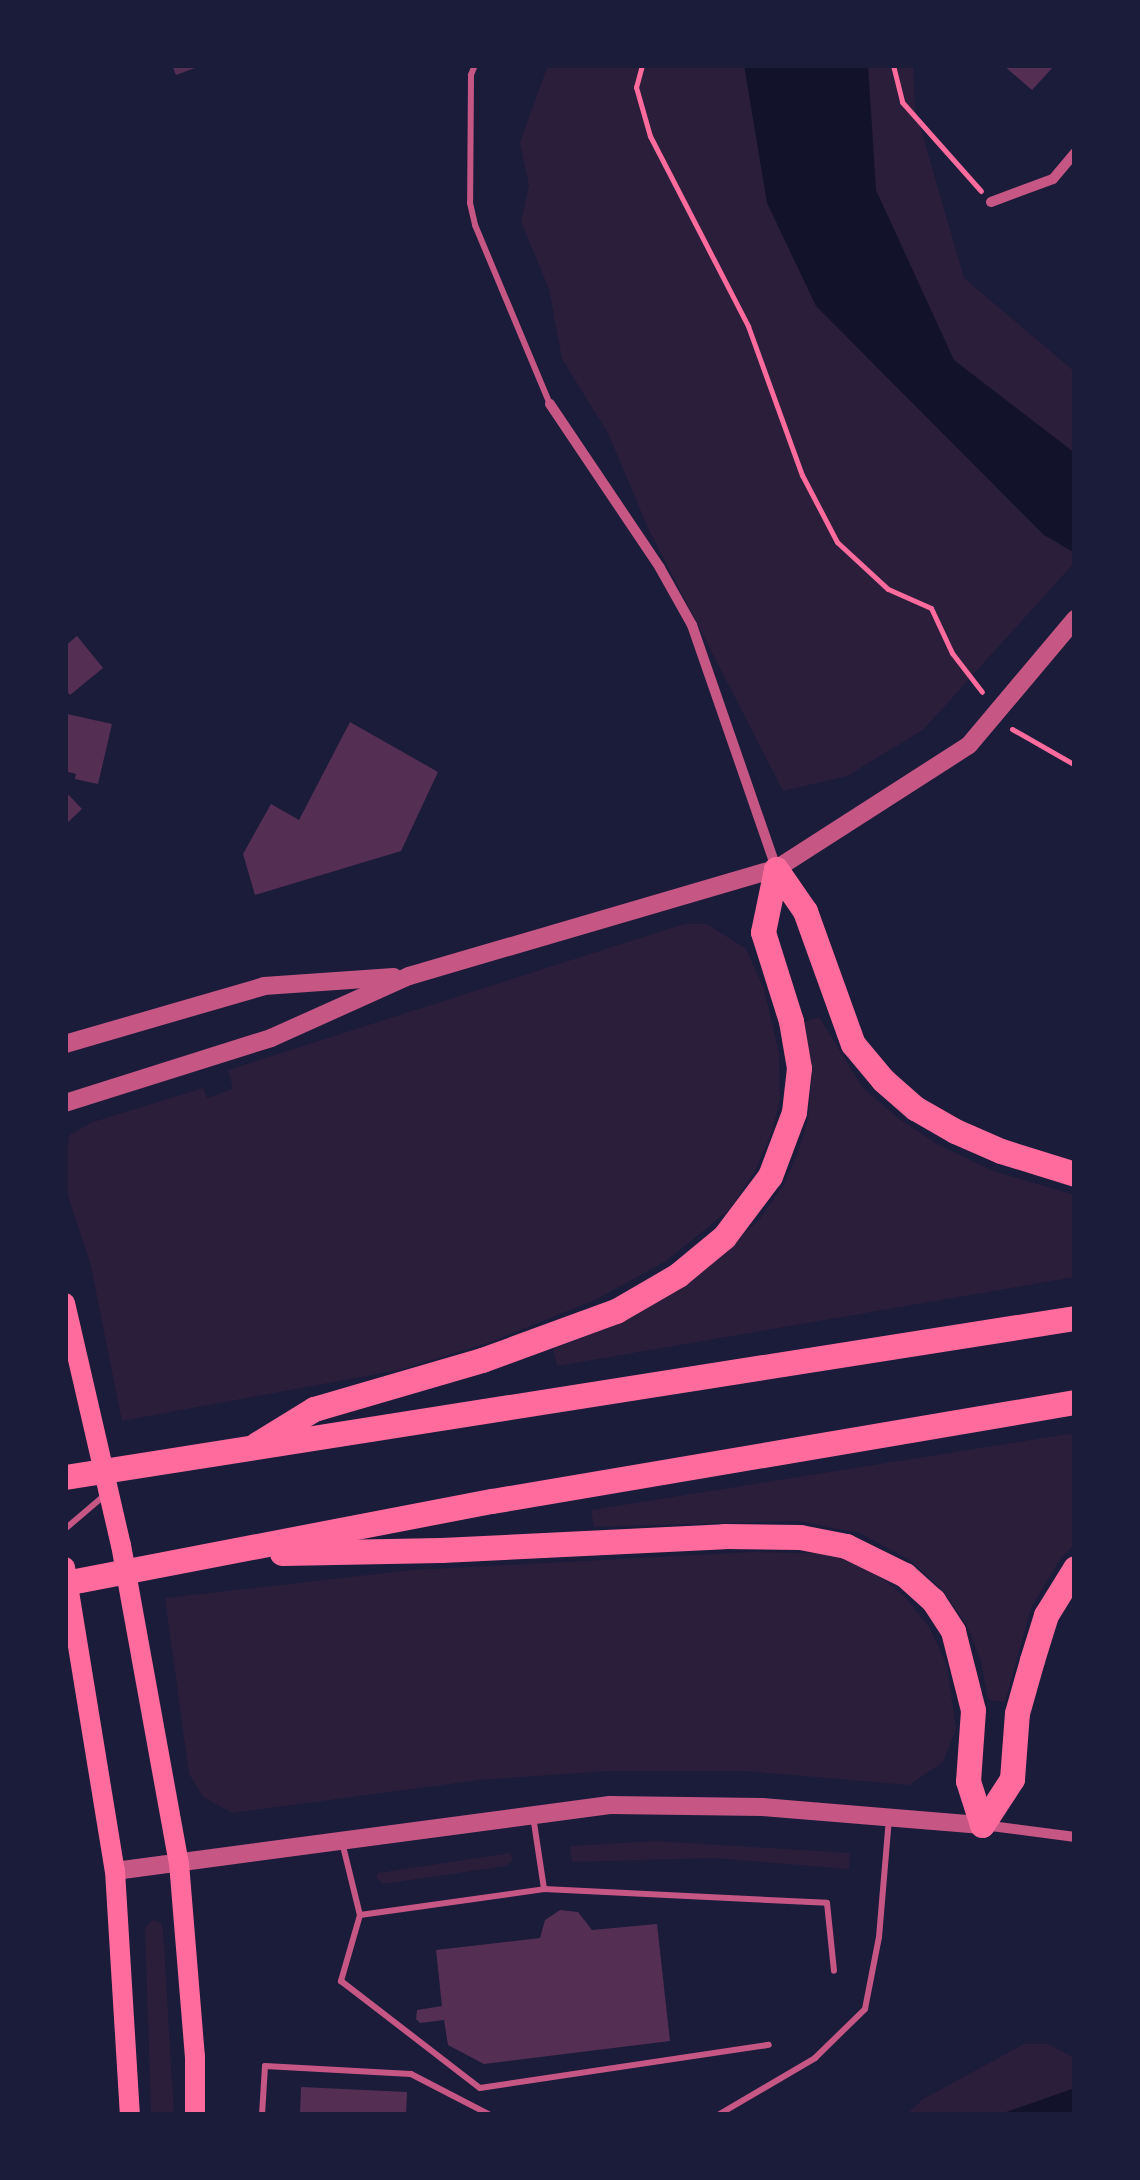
<!DOCTYPE html>
<style>
body{margin:0}
#map{position:relative;width:1140px;height:2180px;overflow:hidden;background:#1b1b3a;font-family:"Archivo Narrow",sans-serif}
div>[style]{position:absolute}
.green>*{inset:0;background:#2a1e3b}
.water>*{inset:0;background:#12122b}
.building>*{inset:0;background:#542f53}
.path>*{height:5px;margin:-2.5px;padding:0 2.5px;transform-origin:2.5px;border-radius:2.5px;background:#ff6b9d}
.service>*{height:6px;margin:-3px;padding:0 3px;transform-origin:3px;border-radius:3px;background:#c65784}
.minor>*{height:10px;margin:-5px;padding:0 5px;transform-origin:5px;border-radius:5px;background:#c65784}
.tertiary>*{height:18px;margin:-9px;padding:0 9px;transform-origin:9px;border-radius:9px;background:#c65784}
.primary>*{height:20px;margin:-10px;padding:0 10px;transform-origin:10px;border-radius:10px;background:#ff6b9d}
.motorway>*{height:25px;margin:-12.5px;padding:0 12.5px;transform-origin:12.5px;border-radius:12.5px;background:#ff6b9d}
span{translate:-50% -50%;white-space:nowrap;text-align:center;line-height:1.15;-webkit-text-stroke:8px #1b1b3a;paint-order:stroke}
.frame{position:absolute;inset:0;border:68px solid #1b1b3a;pointer-events:none}
</style>
<div id="map">
<div class="green">
<i style="clip-path:polygon(548px 65px,753px 65px,1075px 543px,1075px 562px,923px 730px,847px 776px,783px 791px,648px 528px,608px 433px,562px 359px,549px 289px,521px 222px,529px 186px,520px 142px)"></i>
<i style="clip-path:polygon(860px 65px,913px 65px,915px 109px,964px 278px,1075px 372px,1075px 464px,949px 365px,870px 191px)"></i>
<i style="clip-path:polygon(684px 924px,707px 924px,746px 949px,764px 989px,779px 1053px,780px 1098px,772px 1132px,755px 1171px,729px 1210px,666px 1261px,597px 1299px,491px 1342px,399px 1370px,122px 1421px,90px 1262px,65px 1187px,65px 1143px,71px 1134px,93px 1122px,203px 1088px,207px 1098px,233px 1089px,228px 1070px)"></i>
<i style="clip-path:polygon(819px 1017px,863px 1088px,898px 1118px,937px 1144px,993px 1171px,1075px 1195px,1075px 1277px,557px 1366px,553px 1349px,616px 1325px,680px 1289px,759px 1220px,784px 1184px,799px 1150px,808px 1119px,812px 1073px,804px 1022px)"></i>
<i style="clip-path:polygon(1075px 1433px,1075px 1544px,1061px 1558px,1031px 1608px,1005px 1702px,988px 1700px,981px 1661px,967px 1626px,945px 1593px,911px 1561px,860px 1533px,798px 1521px,594px 1527px,591px 1510px)"></i>
<i style="clip-path:polygon(752px 1552px,818px 1553px,865px 1565px,904px 1596px,929px 1627px,947px 1665px,956px 1729px,943px 1762px,909px 1785px,745px 1771px,609px 1771px,479px 1780px,232px 1813px,203px 1797px,189px 1774px,165px 1598px,412px 1570px)"></i>
<i style="clip-path:polygon(656px 1841px,850px 1853px,849px 1869px,714px 1858px,572px 1862px,570px 1846px)"></i>
<i style="clip-path:polygon(510px 1853px,513px 1860px,506px 1866px,383px 1884px,376px 1877px,378px 1873px)"></i>
<i style="clip-path:polygon(152px 1920px,161px 1923px,163px 1929px,174px 2115px,151px 2115px,145px 1928px)"></i>
<i style="clip-path:polygon(1024px 2044px,1048px 2044px,1075px 2058px,1075px 2088px,998px 2115px,906px 2115px,923px 2099px)"></i>
</div>
<div class="water">
<i style="clip-path:polygon(744px 65px,868px 65px,876px 190px,954px 360px,1075px 453px,1075px 553px,1044px 535px,816px 306px,767px 203px)"></i>
<i style="clip-path:polygon(1075px 2088px,1075px 2115px,998px 2115px)"></i>
</div>
<div class="building">
<i style="clip-path:polygon(172px 65px,203px 65px,176px 75px)"></i>
<i style="clip-path:polygon(1003px 65px,1055px 65px,1032px 90px)"></i>
<i style="clip-path:polygon(77px 636px,103px 668px,70px 695px,65px 689px,65px 646px)"></i>
<i style="clip-path:polygon(67px 714px,112px 724px,98px 784px,75px 779px,76px 774px,65px 771px)"></i>
<i style="clip-path:polygon(350px 722px,438px 772px,401px 851px,255px 895px,243px 854px,271px 804px,299px 820px)"></i>
<i style="clip-path:polygon(65px 791px,82px 809px,65px 825px)"></i>
<i style="clip-path:polygon(560px 1910px,578px 1912px,592px 1930px,657px 1924px,670px 2041px,484px 2064px,448px 2045px,444px 2020px,420px 2023px,416px 2019px,417px 2010px,442px 2006px,436px 1950px,540px 1938px,545px 1920px)"></i>
<i style="clip-path:polygon(301px 2087px,407px 2092px,406px 2115px,300px 2115px)"></i>
</div>
<div class="path">
<i style="left:642px;top:65px;width:23px;rotate:105deg"></i>
<i style="left:636px;top:87px;width:51px;rotate:74.1deg"></i>
<i style="left:650px;top:136px;width:214px;rotate:62.7deg"></i>
<i style="left:748px;top:326px;width:158px;rotate:70.1deg"></i>
<i style="left:802px;top:475px;width:76px;rotate:62.4deg"></i>
<i style="left:837px;top:542px;width:69px;rotate:42.7deg"></i>
<i style="left:888px;top:589px;width:47px;rotate:23.8deg"></i>
<i style="left:931px;top:608px;width:50px;rotate:65deg"></i>
<i style="left:952px;top:653px;width:49px;rotate:52.4deg"></i>
<i style="left:893px;top:65px;width:38px;rotate:76deg"></i>
<i style="left:902px;top:102px;width:119px;rotate:48.4deg"></i>
<i style="left:1012px;top:729px;width:73px;rotate:29.7deg"></i>
</div>
<div class="service">
<i style="left:475px;top:65px;width:11px;rotate:112deg"></i>
<i style="left:471px;top:75px;width:128px;rotate:90.4deg"></i>
<i style="left:470px;top:203px;width:23px;rotate:77deg"></i>
<i style="left:475px;top:225px;width:194px;rotate:67.3deg"></i>
<i style="left:65px;top:1529px;width:54px;rotate:-40.5deg"></i>
<i style="left:533px;top:1816px;width:74px;rotate:81.4deg"></i>
<i style="left:343px;top:1846px;width:71px;rotate:76.2deg"></i>
<i style="left:360px;top:1915px;width:69px;rotate:106.1deg"></i>
<i style="left:341px;top:1981px;width:175px;rotate:37.6deg"></i>
<i style="left:480px;top:2088px;width:292px;rotate:-8.5deg"></i>
<i style="left:360px;top:1915px;width:186px;rotate:-8deg"></i>
<i style="left:544px;top:1889px;width:283px;rotate:2.8deg"></i>
<i style="left:827px;top:1903px;width:68px;rotate:84.1deg"></i>
<i style="left:262px;top:2115px;width:49px;rotate:-86.5deg"></i>
<i style="left:265px;top:2066px;width:146px;rotate:3.1deg"></i>
<i style="left:411px;top:2074px;width:89px;rotate:27.4deg"></i>
<i style="left:718px;top:2115px;width:113px;rotate:-30.4deg"></i>
<i style="left:815px;top:2058px;width:70px;rotate:-44.4deg"></i>
<i style="left:865px;top:2009px;width:73px;rotate:-79deg"></i>
<i style="left:879px;top:1937px;width:118px;rotate:-85.2deg"></i>
</div>
<div class="minor">
<i style="left:991px;top:202px;width:66px;rotate:-20.4deg"></i>
<i style="left:1053px;top:179px;width:34px;rotate:-50deg"></i>
<i style="left:550px;top:404px;width:197px;rotate:56.1deg"></i>
<i style="left:660px;top:568px;width:65px;rotate:60.7deg"></i>
<i style="left:692px;top:625px;width:257px;rotate:70.9deg"></i>
<i style="left:983px;top:1825px;width:93px;rotate:7.4deg"></i>
</div>
<div class="tertiary">
<i style="left:65px;top:1044px;width:207px;rotate:-16.2deg"></i>
<i style="left:264px;top:986px;width:130px;rotate:-4deg"></i>
<i style="left:65px;top:1103px;width:216px;rotate:-17.5deg"></i>
<i style="left:271px;top:1038px;width:151px;rotate:-24.2deg"></i>
<i style="left:409px;top:976px;width:382px;rotate:-16.3deg"></i>
<i style="left:776px;top:869px;width:229px;rotate:-32.7deg"></i>
<i style="left:969px;top:745px;width:165px;rotate:-49.9deg"></i>
<i style="left:115px;top:1871px;width:499px;rotate:-7.6deg"></i>
<i style="left:610px;top:1805px;width:152px;rotate:0.8deg"></i>
<i style="left:762px;top:1807px;width:221px;rotate:4.7deg"></i>
</div>
<div class="primary">
<i style="left:65px;top:1303px;width:248px;rotate:77deg"></i>
<i style="left:121px;top:1545px;width:323px;rotate:79.7deg"></i>
<i style="left:179px;top:1863px;width:195px;rotate:85.3deg"></i>
<i style="left:195px;top:2057px;width:58px;rotate:90deg"></i>
<i style="left:65px;top:1567px;width:308px;rotate:80.7deg"></i>
<i style="left:115px;top:1871px;width:244px;rotate:86.5deg"></i>
</div>
<div class="motorway">
<i style="left:776px;top:869px;width:51px;rotate:55.4deg"></i>
<i style="left:805px;top:911px;width:141px;rotate:70.2deg"></i>
<i style="left:853px;top:1044px;width:47px;rotate:50.2deg"></i>
<i style="left:883px;top:1080px;width:43px;rotate:41.2deg"></i>
<i style="left:915px;top:1108px;width:46px;rotate:29.9deg"></i>
<i style="left:955px;top:1131px;width:50px;rotate:23.5deg"></i>
<i style="left:1001px;top:1151px;width:77px;rotate:17.3deg"></i>
<i style="left:257px;top:1444px;width:67px;rotate:-31.6deg"></i>
<i style="left:314px;top:1409px;width:175px;rotate:-16.3deg"></i>
<i style="left:482px;top:1360px;width:143px;rotate:-20.1deg"></i>
<i style="left:616px;top:1311px;width:72px;rotate:-30.1deg"></i>
<i style="left:678px;top:1275px;width:60px;rotate:-39.6deg"></i>
<i style="left:724px;top:1237px;width:76px;rotate:-53deg"></i>
<i style="left:770px;top:1176px;width:68px;rotate:-69.4deg"></i>
<i style="left:794px;top:1112px;width:44px;rotate:-83.5deg"></i>
<i style="left:799px;top:1068px;width:48px;rotate:-99.7deg"></i>
<i style="left:791px;top:1021px;width:93px;rotate:-107.5deg"></i>
<i style="left:763px;top:932px;width:64px;rotate:-78.3deg"></i>
<i style="left:65px;top:1477px;width:1022px;rotate:-8.95deg"></i>
<i style="left:282px;top:1553px;width:159px;rotate:-1.1deg"></i>
<i style="left:441px;top:1550px;width:283px;rotate:-2.8deg"></i>
<i style="left:724px;top:1536px;width:76px;rotate:0.8deg"></i>
<i style="left:800px;top:1537px;width:47px;rotate:11.1deg"></i>
<i style="left:846px;top:1546px;width:66px;rotate:26.2deg"></i>
<i style="left:905px;top:1575px;width:38px;rotate:42deg"></i>
<i style="left:933px;top:1600px;width:37px;rotate:57deg"></i>
<i style="left:953px;top:1631px;width:81px;rotate:75.8deg"></i>
<i style="left:973px;top:1710px;width:71px;rotate:94deg"></i>
<i style="left:968px;top:1781px;width:46px;rotate:72.3deg"></i>
<i style="left:65px;top:1583px;width:435px;rotate:-10.9deg"></i>
<i style="left:492px;top:1501px;width:591px;rotate:-9.64deg"></i>
<i style="left:982px;top:1825px;width:55px;rotate:-56.9deg"></i>
<i style="left:1012px;top:1779px;width:66px;rotate:-85.7deg"></i>
<i style="left:1017px;top:1713px;width:55px;rotate:-74.2deg"></i>
<i style="left:1032px;top:1660px;width:47px;rotate:-72.7deg"></i>
<i style="left:1046px;top:1615px;width:55px;rotate:-58.3deg"></i>
</div>
<div class="frame"></div>
</div>
